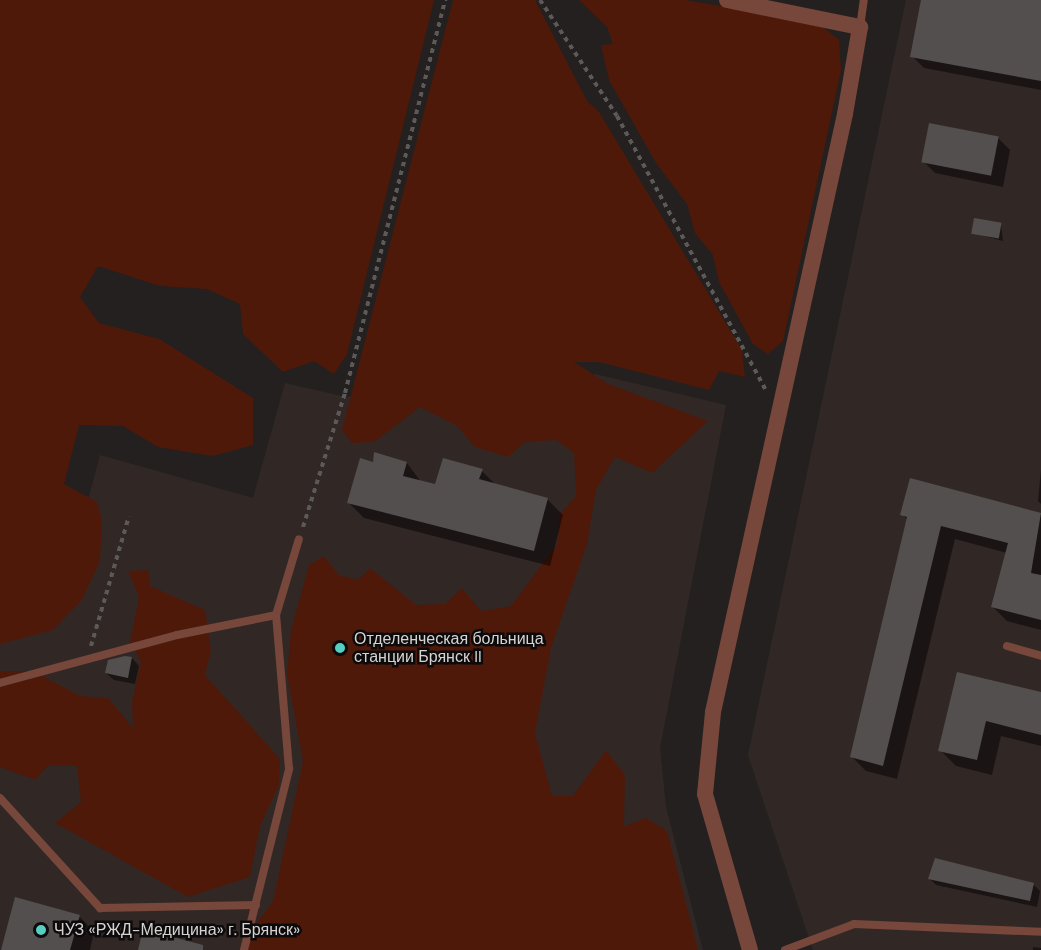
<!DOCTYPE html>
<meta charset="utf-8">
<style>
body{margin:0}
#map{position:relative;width:1041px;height:950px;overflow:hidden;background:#23201f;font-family:"DM Sans",sans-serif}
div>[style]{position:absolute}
.built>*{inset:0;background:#312826}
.green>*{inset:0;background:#4f190a}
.shadow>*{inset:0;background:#0007}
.building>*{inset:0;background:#534f4e;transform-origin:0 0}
.path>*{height:4px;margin-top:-2px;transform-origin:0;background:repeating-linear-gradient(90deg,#5c5959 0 4.5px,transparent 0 9px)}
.service>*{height:8px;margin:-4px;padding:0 4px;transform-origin:4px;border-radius:4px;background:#76473a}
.minor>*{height:16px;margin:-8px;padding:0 8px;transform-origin:8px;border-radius:8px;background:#76473a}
.tertiary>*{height:16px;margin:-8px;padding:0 8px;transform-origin:8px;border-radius:8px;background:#76473a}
.dots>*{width:16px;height:16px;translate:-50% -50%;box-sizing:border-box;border:3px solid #0c0a0a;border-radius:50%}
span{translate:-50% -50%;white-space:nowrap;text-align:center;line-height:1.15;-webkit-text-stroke:5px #0c0a0a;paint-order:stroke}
.poi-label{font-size:16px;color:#d6d3d3}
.left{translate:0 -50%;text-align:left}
</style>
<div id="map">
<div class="built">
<i style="clip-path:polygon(906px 0,1041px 0,1041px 950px,813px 950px,748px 755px)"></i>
<i style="clip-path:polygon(595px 374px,726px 405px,660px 748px,666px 807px,703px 950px,0 950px,0 625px,57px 617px,100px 455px,253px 498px,285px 383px,346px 397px)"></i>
</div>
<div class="green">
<i style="clip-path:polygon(0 0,434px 0,347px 354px,334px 374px,314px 361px,283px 372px,243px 334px,240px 304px,207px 289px,160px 286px,98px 266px,80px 297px,99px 323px,159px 339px,253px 398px,253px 445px,213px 456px,158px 447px,123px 426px,79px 425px,64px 484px,97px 502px,102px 521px,100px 561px,82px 600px,53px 630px,0 644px)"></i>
<i style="clip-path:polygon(453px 0,535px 0,587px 101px,599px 112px,742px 350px,745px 377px,719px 371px,709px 390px,599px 362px,574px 362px,608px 384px,708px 421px,652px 473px,615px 457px,596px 490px,587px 544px,551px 648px,535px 733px,552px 796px,573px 796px,606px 750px,625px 775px,624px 826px,646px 818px,667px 831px,698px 950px,245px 950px,250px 932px,273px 901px,303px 761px,287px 674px,291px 630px,309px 565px,324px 556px,339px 575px,358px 580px,370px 568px,416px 605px,445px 604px,462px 588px,481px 611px,511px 606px,558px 543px,559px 515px,576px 496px,574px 453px,556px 440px,525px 442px,508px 457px,475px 447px,457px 426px,420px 407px,374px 442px,352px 443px,342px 430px)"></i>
<i style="clip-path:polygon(579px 0,685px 0,816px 22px,839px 40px,841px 70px,783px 341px,768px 354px,753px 344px,719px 282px,713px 255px,695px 233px,687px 204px,656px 163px,609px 80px,601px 45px,613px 44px,607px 27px)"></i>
<i style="clip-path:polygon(148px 570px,150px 586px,205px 610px,211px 651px,205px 675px,280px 759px,279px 785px,260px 826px,250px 877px,188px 897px,55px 823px,81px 802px,77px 766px,49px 765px,35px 780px,0 767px,0 671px,33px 671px,80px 696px,108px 698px,133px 728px,132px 702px,141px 662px,130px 641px,139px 597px,128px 571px)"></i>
</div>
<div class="shadow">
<i style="clip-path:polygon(922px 0,1041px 0,1041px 90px,924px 68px,912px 56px)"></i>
<i style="clip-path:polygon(998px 138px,1010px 150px,1003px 187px,935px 173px,923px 161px)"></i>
<i style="clip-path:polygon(1001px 224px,1003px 241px,973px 233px)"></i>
<i style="clip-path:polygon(407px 463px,421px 482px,436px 486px,482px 471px,497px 486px,547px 499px,563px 515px,550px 566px,364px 518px,349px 503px,375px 464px)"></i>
<i style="clip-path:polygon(1041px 469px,1041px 504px,1038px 501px)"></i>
<i style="clip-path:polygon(911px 480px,1041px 514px,1041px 630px,1007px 621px,993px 607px,1007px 553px,955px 539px,897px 779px,866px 771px,852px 757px,908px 520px,902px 514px)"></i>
<i style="clip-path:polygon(132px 658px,139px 666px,135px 684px,114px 680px,106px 673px)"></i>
<i style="clip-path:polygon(959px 674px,1041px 694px,1041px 746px,1001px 736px,992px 775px,956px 766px,940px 750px)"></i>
<i style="clip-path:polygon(929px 878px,1034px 885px,1040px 891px,1037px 907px,936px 885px)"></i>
<i style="clip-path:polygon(79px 916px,94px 932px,90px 950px,0 950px)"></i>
<i style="clip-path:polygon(1033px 947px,1041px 948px,1041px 950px,1033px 950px)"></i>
</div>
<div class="building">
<i style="clip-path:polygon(921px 0,1041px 0,1041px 81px,910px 57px)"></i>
<i style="left:929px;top:123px;width:71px;height:40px;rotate:11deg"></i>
<i style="left:974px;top:218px;width:28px;height:16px;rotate:10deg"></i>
<i style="clip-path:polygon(374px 452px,407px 462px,403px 476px,435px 484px,443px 458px,483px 469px,479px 479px,548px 498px,534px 551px,347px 503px,360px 458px,373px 462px)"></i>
<i style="clip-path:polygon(910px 478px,1041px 513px,1031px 573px,1041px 575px,1041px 620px,991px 607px,1008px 543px,941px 526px,883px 766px,850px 757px,907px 517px,900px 515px)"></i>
<i style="clip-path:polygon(125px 656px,132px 657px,128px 678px,105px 673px,108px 660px)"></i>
<i style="clip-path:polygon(957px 672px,1041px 692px,1041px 735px,986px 721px,977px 760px,938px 751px)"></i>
<i style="clip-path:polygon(935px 858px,1034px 883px,1030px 901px,928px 879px)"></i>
<i style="clip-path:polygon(15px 897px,80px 915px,70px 950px,1px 950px)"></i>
<i style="clip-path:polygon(143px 929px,203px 945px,203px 950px,138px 950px)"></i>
</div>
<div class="path">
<i style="left:540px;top:0;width:139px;rotate:56.4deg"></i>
<i style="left:617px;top:116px;width:312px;rotate:61.5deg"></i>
<i style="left:303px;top:527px;width:140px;rotate:-72.6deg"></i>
<i style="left:345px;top:393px;width:406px;rotate:-75.7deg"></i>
<i style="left:91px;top:646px;width:135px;rotate:-73.7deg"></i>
</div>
<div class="service">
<i style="left:860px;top:27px;width:27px;rotate:-82deg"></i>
<i style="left:1007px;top:646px;width:35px;rotate:16deg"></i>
<i style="left:0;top:683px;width:183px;rotate:-15.2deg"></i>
<i style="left:177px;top:635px;width:101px;rotate:-11.4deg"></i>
<i style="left:0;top:798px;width:149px;rotate:47.7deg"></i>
<i style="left:100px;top:908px;width:156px;rotate:-1.1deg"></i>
<i style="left:244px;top:950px;width:187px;rotate:-76deg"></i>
<i style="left:289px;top:769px;width:155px;rotate:-94.8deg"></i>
<i style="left:276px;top:615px;width:79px;rotate:-73.2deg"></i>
<i style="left:785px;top:950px;width:74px;rotate:-20.6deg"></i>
<i style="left:854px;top:924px;width:187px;rotate:2.4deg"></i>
</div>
<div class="minor">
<i style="left:727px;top:0;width:136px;rotate:11.5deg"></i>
</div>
<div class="tertiary">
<i style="left:750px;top:950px;width:162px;rotate:-106.1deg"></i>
<i style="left:705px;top:794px;width:82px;rotate:-84.4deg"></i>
<i style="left:713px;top:712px;width:612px;rotate:-77.55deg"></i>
<i style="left:845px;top:114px;width:88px;rotate:-80.2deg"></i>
</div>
<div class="dots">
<i style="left:340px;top:648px;background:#57cec2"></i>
<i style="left:41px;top:930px;background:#57cec2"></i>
</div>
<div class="poi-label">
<span class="left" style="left:354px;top:648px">Отделенческая больница<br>станции Брянск II</span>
<span class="left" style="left:54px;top:930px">ЧУЗ «РЖД-Медицина» г. Брянск»</span>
</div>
</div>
